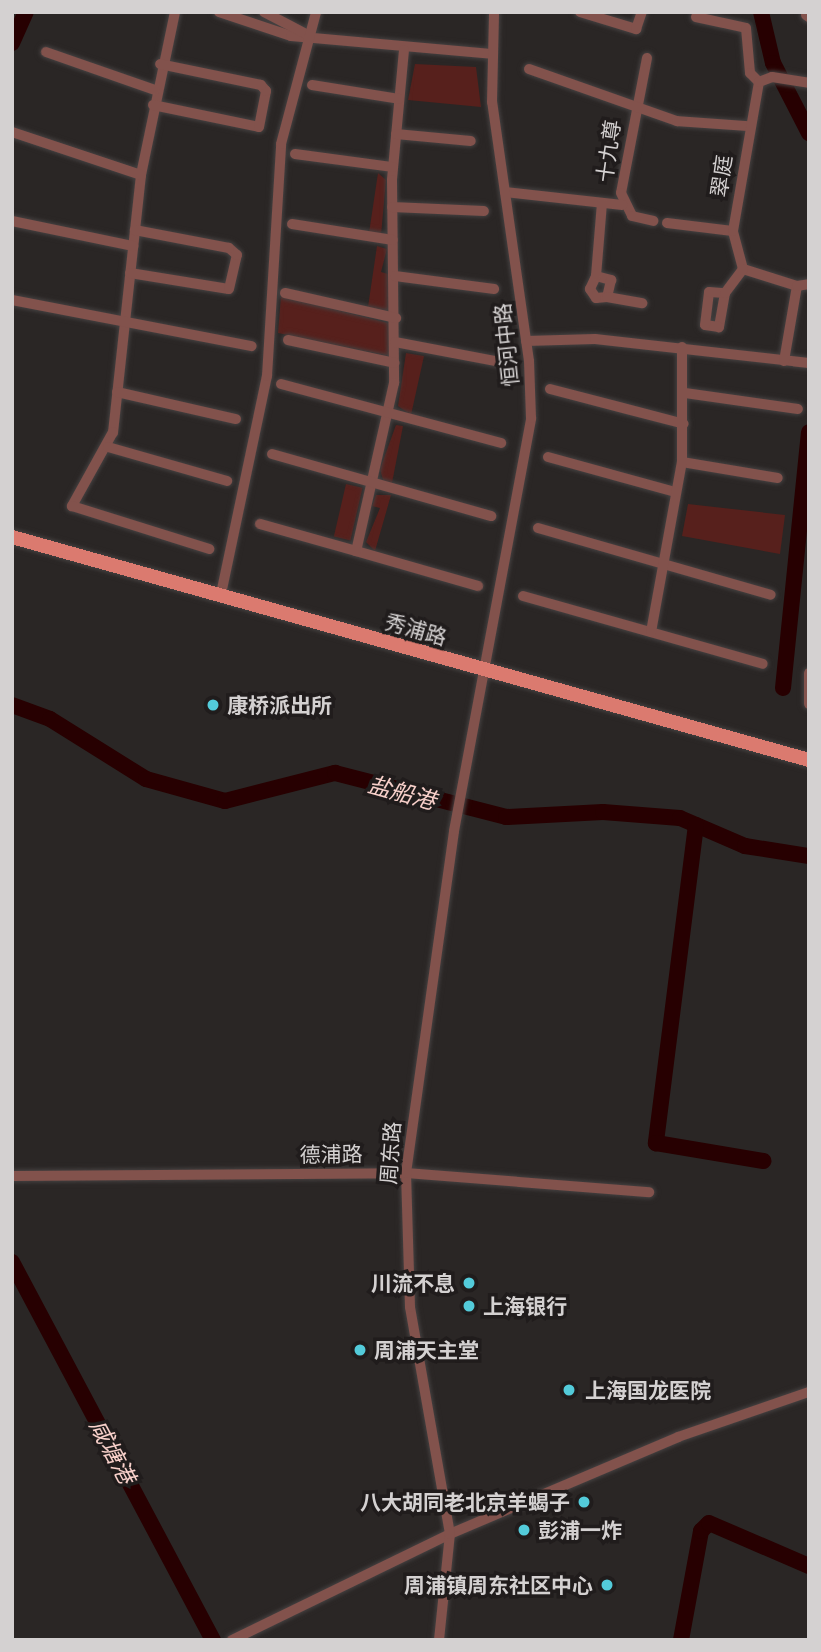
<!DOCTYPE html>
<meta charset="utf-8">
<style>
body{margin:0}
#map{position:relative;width:821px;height:1652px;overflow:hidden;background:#2a2625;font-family:"IBM Plex Serif","Noto Sans SC",serif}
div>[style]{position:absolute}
.green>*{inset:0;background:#57201c;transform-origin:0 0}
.river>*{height:16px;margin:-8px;padding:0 8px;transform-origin:8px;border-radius:8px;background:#270001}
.roads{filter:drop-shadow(0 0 2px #454141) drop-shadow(0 0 2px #454141)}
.minor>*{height:10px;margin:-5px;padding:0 5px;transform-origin:5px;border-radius:5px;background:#82524c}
.major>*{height:14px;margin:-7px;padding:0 7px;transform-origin:7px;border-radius:7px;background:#db7a6f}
.dots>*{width:19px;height:19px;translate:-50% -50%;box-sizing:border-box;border:4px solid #201c1c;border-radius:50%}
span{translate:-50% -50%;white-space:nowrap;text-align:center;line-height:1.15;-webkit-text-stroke:7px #201c1c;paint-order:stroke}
.street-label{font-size:21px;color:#d4d1d1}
.poi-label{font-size:21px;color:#d4d1d1;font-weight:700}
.left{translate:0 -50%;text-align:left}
.right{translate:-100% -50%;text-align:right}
.water-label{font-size:23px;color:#f8d0ca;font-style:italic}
.frame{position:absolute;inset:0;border:14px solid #d4d1d1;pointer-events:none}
</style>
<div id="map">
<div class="green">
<i style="clip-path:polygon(415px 64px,476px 67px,481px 107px,408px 100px)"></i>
<i style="clip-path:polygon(378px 173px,386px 180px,381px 235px,369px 233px)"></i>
<i style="clip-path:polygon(377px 246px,387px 249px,381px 272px,388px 274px,388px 311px,368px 307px)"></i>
<i style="clip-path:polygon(281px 296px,392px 324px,390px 356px,278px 333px)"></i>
<i style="clip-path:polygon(406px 353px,424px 356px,411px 415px,398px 406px)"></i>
<i style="clip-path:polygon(396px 425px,403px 426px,392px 483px,383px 480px,380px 469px)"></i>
<i style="left:346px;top:484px;width:17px;height:54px;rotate:13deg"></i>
<i style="clip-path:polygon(376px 495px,391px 495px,375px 551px,366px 542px,380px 508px,372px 506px)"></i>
<i style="clip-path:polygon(688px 504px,785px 515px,780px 554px,682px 536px)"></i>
</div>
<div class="river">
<i style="left:761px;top:12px;width:52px;rotate:76.8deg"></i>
<i style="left:773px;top:63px;width:79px;rotate:62.8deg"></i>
<i style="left:12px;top:43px;width:34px;rotate:-66deg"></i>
<i style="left:783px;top:688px;width:257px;rotate:-84.2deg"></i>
<i style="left:12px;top:705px;width:40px;rotate:20.2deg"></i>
<i style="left:50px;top:719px;width:113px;rotate:32deg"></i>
<i style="left:146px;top:779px;width:82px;rotate:15.6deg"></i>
<i style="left:225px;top:801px;width:114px;rotate:-14.3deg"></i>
<i style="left:335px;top:773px;width:177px;rotate:14.4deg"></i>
<i style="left:506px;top:817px;width:97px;rotate:-3deg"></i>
<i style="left:603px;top:812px;width:77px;rotate:4.5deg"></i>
<i style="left:680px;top:818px;width:71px;rotate:23.3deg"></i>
<i style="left:745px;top:846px;width:65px;rotate:8.9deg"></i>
<i style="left:696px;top:825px;width:321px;rotate:97.2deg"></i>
<i style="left:656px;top:1143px;width:109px;rotate:9.5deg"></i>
<i style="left:12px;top:1262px;width:428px;rotate:62deg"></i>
<i style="left:681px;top:1640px;width:111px;rotate:-79.6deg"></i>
<i style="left:701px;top:1531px;width:11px;rotate:-45deg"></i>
<i style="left:709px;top:1523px;width:109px;rotate:23.3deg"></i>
</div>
<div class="roads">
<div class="minor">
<i style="left:175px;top:12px;width:167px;rotate:101.8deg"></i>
<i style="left:141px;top:175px;width:259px;rotate:96.2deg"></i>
<i style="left:113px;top:432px;width:85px;rotate:119deg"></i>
<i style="left:72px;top:506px;width:144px;rotate:17.4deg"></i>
<i style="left:219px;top:12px;width:76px;rotate:18.4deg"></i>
<i style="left:291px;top:36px;width:201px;rotate:5.1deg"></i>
<i style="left:264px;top:12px;width:50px;rotate:27.6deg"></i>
<i style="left:580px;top:12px;width:59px;rotate:16.9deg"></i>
<i style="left:636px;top:29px;width:18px;rotate:-71deg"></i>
<i style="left:806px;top:15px;width:4px;rotate:34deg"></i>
<i style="left:696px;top:17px;width:51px;rotate:12.4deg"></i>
<i style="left:746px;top:28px;width:45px;rotate:84.9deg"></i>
<i style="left:750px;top:73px;width:13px;rotate:45deg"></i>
<i style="left:404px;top:50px;width:131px;rotate:95.3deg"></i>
<i style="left:392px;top:180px;width:203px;rotate:89.4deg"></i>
<i style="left:394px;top:383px;width:172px;rotate:102.7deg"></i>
<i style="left:356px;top:551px;width:127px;rotate:16deg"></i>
<i style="left:46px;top:52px;width:115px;rotate:19.2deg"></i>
<i style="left:647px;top:58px;width:137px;rotate:100.9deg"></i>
<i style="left:621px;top:193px;width:25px;rotate:64deg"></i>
<i style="left:632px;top:216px;width:22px;rotate:13deg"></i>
<i style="left:529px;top:69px;width:157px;rotate:19.4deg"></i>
<i style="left:677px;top:121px;width:70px;rotate:4.1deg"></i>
<i style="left:312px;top:85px;width:88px;rotate:9.1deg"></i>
<i style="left:153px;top:105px;width:108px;rotate:11.7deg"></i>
<i style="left:259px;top:127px;width:37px;rotate:-79deg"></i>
<i style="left:266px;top:91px;width:8px;rotate:-130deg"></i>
<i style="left:261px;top:85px;width:103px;rotate:-168.3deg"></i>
<i style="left:12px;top:132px;width:136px;rotate:18.4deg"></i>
<i style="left:396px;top:134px;width:75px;rotate:5.3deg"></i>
<i style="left:295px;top:154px;width:99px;rotate:7.6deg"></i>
<i style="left:505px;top:192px;width:118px;rotate:6.3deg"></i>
<i style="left:392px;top:207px;width:92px;rotate:2.5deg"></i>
<i style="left:12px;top:221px;width:124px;rotate:11.7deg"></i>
<i style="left:667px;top:223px;width:66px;rotate:6.9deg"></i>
<i style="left:292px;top:224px;width:102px;rotate:9deg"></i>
<i style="left:130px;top:273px;width:100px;rotate:9.2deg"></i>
<i style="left:229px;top:289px;width:35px;rotate:-77deg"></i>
<i style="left:237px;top:255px;width:11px;rotate:-139deg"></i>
<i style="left:229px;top:248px;width:96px;rotate:-169.2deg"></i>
<i style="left:395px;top:276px;width:100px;rotate:7.5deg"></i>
<i style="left:596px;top:276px;width:16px;rotate:15deg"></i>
<i style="left:611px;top:280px;width:17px;rotate:103deg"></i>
<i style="left:607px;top:297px;width:11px;rotate:175deg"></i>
<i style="left:596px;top:298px;width:11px;rotate:-124deg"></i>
<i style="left:590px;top:289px;width:14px;rotate:-65deg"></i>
<i style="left:596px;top:276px;width:73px;rotate:-85.3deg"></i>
<i style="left:797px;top:286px;width:57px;rotate:-162.5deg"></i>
<i style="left:743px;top:269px;width:39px;rotate:-105deg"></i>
<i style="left:733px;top:231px;width:151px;rotate:-80.1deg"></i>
<i style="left:759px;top:82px;width:14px;rotate:-21deg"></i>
<i style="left:772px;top:77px;width:37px;rotate:9deg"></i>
<i style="left:285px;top:293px;width:114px;rotate:12.7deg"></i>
<i style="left:725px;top:293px;width:35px;rotate:100deg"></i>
<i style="left:719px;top:327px;width:14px;rotate:-172deg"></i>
<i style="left:705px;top:325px;width:33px;rotate:-83deg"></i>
<i style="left:709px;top:292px;width:16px;rotate:4deg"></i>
<i style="left:725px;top:293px;width:30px;rotate:-53deg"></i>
<i style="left:607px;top:297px;width:36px;rotate:10deg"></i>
<i style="left:12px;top:300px;width:244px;rotate:10.9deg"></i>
<i style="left:288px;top:340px;width:109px;rotate:12.1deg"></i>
<i style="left:526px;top:341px;width:69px;rotate:-1.7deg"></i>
<i style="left:595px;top:339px;width:215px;rotate:6.4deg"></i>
<i style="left:395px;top:342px;width:108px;rotate:10.7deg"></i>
<i style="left:784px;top:361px;width:76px;rotate:-80.2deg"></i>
<i style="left:797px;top:286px;width:12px;rotate:-9deg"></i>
<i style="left:281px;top:384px;width:228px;rotate:15deg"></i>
<i style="left:550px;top:389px;width:138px;rotate:14.6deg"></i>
<i style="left:117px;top:392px;width:122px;rotate:12.8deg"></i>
<i style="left:685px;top:393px;width:114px;rotate:8.1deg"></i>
<i style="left:108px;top:447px;width:124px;rotate:15.9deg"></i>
<i style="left:272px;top:454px;width:228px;rotate:15.8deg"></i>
<i style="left:548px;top:457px;width:132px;rotate:15.4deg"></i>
<i style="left:682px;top:462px;width:97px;rotate:9.5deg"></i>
<i style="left:260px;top:524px;width:100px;rotate:15.7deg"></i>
<i style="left:538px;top:528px;width:242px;rotate:16deg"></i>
<i style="left:221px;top:594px;width:223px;rotate:-78.1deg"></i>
<i style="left:267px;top:376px;width:232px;rotate:-86.5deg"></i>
<i style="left:281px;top:144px;width:137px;rotate:-75.1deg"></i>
<i style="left:523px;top:596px;width:249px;rotate:15.8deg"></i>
<i style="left:651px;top:632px;width:173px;rotate:-79.7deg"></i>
<i style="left:682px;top:462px;width:115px;rotate:-90deg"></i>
<i style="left:809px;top:673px;width:31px;rotate:90deg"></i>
<i style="left:12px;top:1176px;width:394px;rotate:-0.4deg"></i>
<i style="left:406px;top:1173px;width:244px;rotate:4.5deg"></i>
<i style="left:232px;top:1640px;width:242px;rotate:-25.9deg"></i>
<i style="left:450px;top:1534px;width:248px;rotate:-23deg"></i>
<i style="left:678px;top:1437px;width:139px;rotate:-19deg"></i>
<i style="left:439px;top:1640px;width:107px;rotate:-84.1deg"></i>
<i style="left:450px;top:1534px;width:230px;rotate:-100deg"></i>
<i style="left:410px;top:1307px;width:134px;rotate:-91.7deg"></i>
<i style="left:406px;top:1173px;width:345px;rotate:-82deg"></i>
<i style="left:454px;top:831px;width:420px;rotate:-79.4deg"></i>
<i style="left:531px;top:418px;width:57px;rotate:-92deg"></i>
<i style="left:529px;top:361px;width:262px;rotate:-98.1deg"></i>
<i style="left:492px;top:102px;width:90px;rotate:-88.7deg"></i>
</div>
<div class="major">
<i style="left:12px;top:537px;width:828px;rotate:15.63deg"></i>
</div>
</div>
<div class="dots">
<i style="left:213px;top:705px;background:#53cbda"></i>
<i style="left:469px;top:1283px;background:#53cbda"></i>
<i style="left:469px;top:1306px;background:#53cbda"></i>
<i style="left:360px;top:1350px;background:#53cbda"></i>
<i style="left:569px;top:1390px;background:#53cbda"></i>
<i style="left:584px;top:1502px;background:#53cbda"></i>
<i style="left:524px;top:1530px;background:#53cbda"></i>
<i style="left:607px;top:1585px;background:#53cbda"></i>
</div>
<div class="street-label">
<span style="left:608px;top:151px;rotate:-82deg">十九尊</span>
<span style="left:721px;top:176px;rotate:-82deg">翠庭</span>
<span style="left:506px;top:345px;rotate:-96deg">恒河中路</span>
<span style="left:416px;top:629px;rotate:16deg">秀浦路</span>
<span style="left:390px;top:1153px;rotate:-86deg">周东路</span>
<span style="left:331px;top:1154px;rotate:-1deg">德浦路</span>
</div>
<div class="poi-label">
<span class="left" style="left:227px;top:705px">康桥派出所</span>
<span class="right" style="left:455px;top:1283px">川流不息</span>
<span class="left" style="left:483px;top:1306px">上海银行</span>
<span class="left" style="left:374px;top:1350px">周浦天主堂</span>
<span class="left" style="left:585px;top:1390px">上海国龙医院</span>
<span class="right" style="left:570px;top:1502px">八大胡同老北京羊蝎子</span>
<span class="left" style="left:538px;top:1530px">彭浦一炸</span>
<span class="right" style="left:593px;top:1585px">周浦镇周东社区中心</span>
</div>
<div class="water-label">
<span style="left:402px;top:792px;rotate:15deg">盐船港</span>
<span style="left:113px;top:1451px;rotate:62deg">咸塘港</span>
</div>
<div class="frame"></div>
</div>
